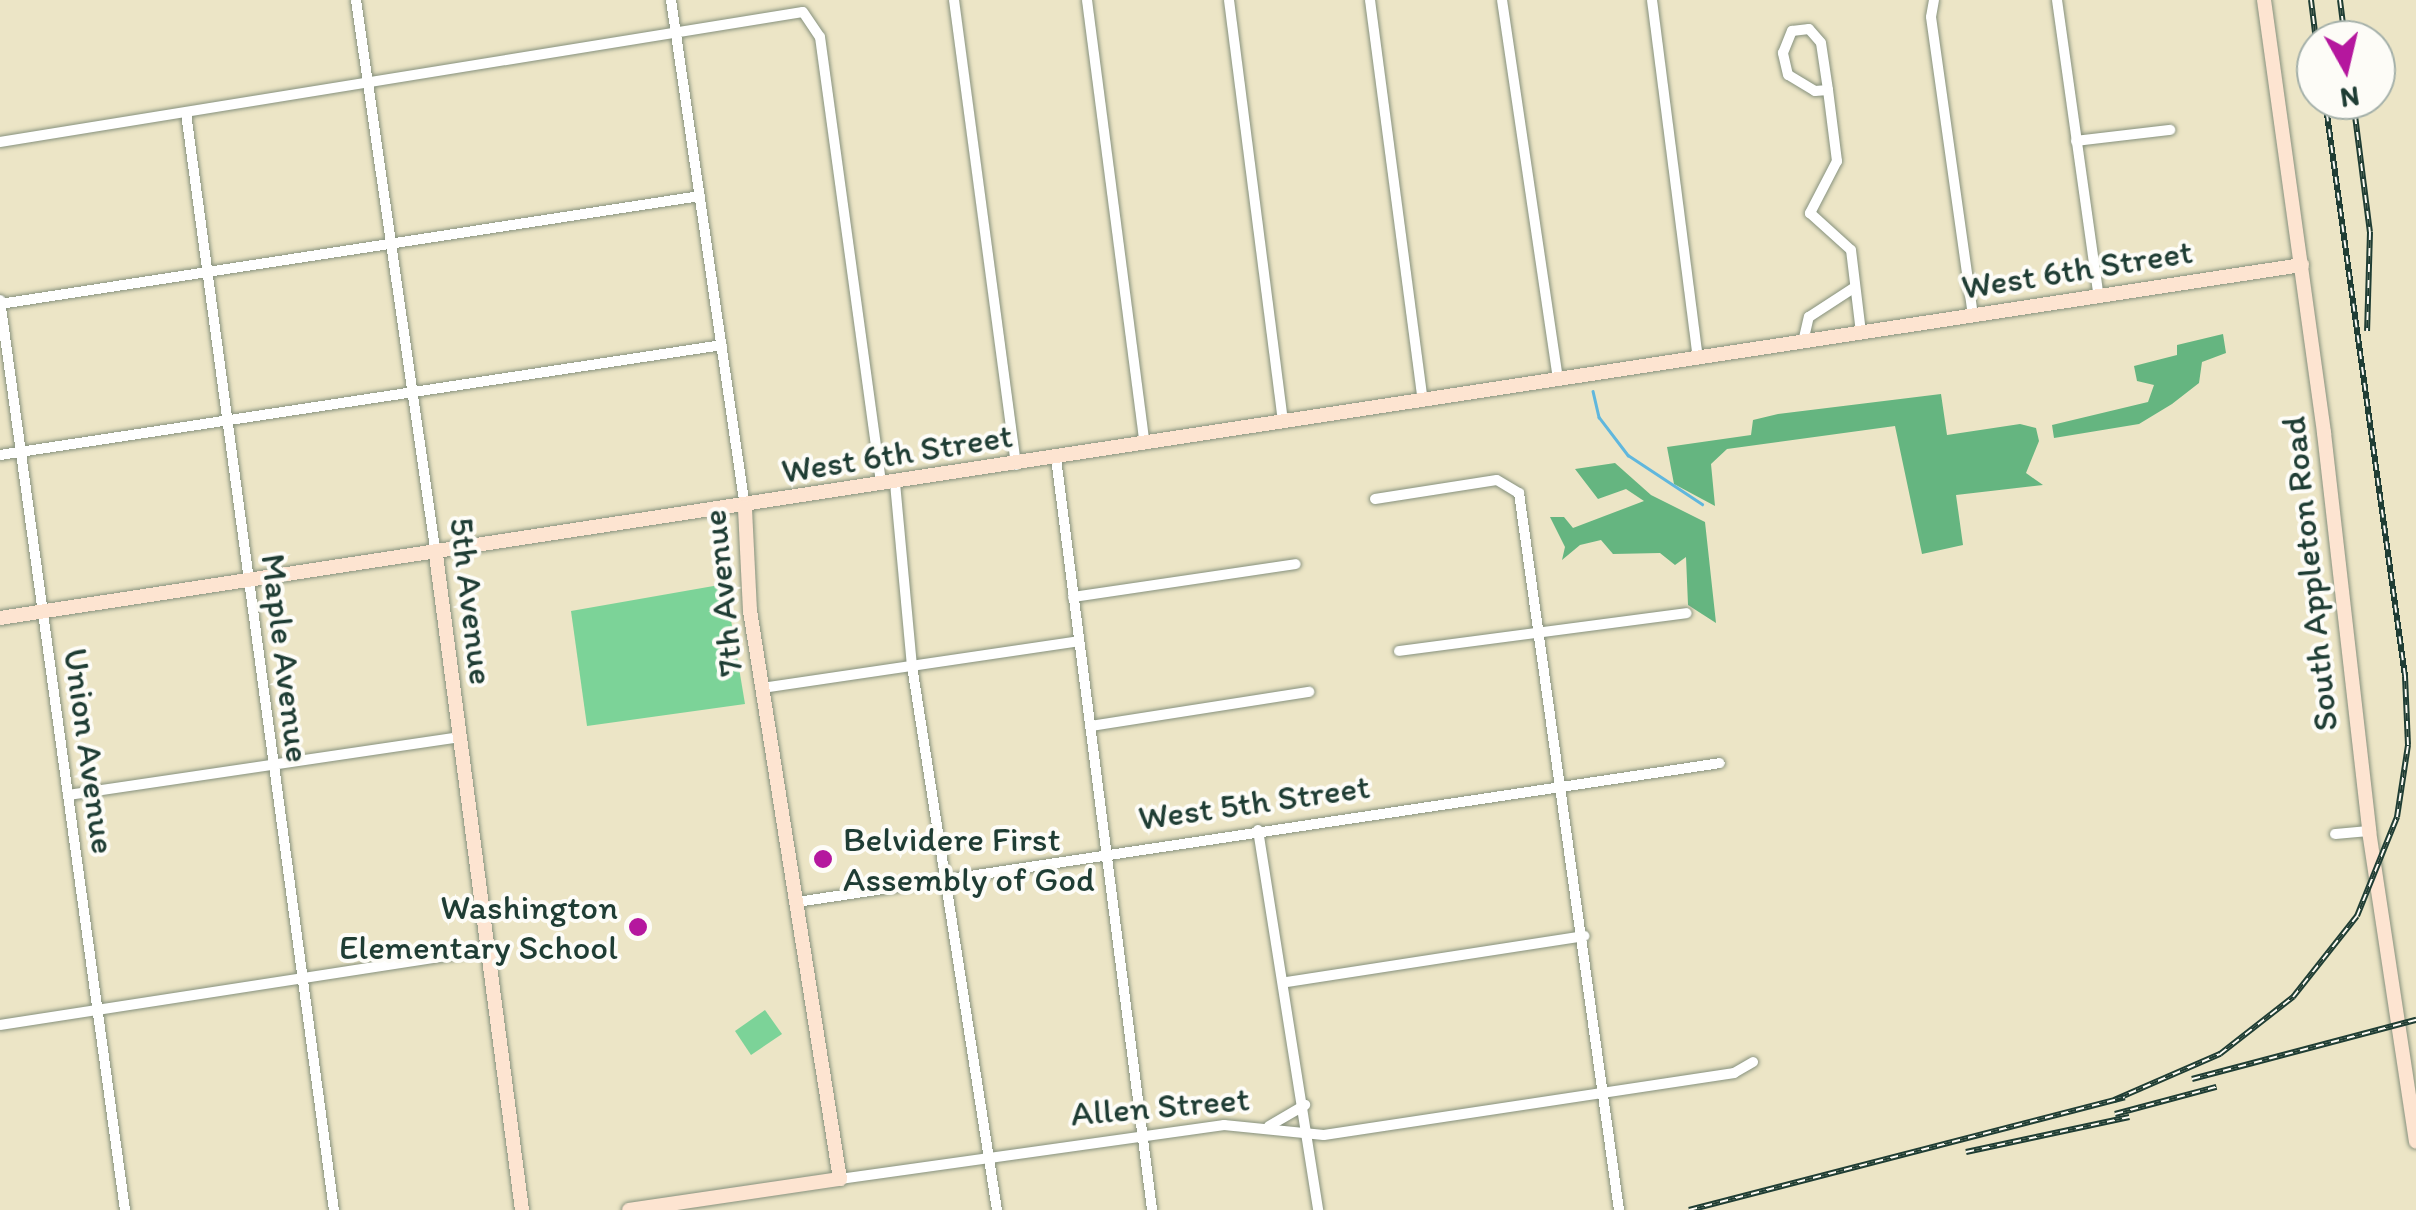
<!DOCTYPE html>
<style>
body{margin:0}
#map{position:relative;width:2416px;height:1210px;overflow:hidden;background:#ece5c6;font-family:Itim,sans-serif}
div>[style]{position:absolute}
.green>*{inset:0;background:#7cd398}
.forest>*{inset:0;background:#65b580}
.stream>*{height:2.5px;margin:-1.25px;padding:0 1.25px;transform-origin:1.25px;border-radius:1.25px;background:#60b7dd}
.roads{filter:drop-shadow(0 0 2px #86917d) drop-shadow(0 0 2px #86917d)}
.street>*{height:10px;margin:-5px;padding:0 5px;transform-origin:5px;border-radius:5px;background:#fff}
.secondary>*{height:14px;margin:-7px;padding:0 7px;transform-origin:7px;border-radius:7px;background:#fde4d1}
.rail>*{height:6px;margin-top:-3px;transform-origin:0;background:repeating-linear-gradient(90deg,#fdfcf7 0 8px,#1f3d34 0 16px);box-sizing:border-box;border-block:2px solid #1f3d34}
.dots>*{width:28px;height:28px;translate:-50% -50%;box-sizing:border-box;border:5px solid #fdfcf7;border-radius:50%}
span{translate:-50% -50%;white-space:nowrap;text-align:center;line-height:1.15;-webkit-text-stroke:8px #fdfcf7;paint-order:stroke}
.street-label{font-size:35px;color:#1f3d34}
.poi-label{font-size:35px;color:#1f3d34}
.left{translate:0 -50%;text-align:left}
.right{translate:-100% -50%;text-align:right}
.north{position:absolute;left:2296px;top:20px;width:100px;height:100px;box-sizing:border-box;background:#fdfcf7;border:2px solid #a4b0a9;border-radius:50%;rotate:172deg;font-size:28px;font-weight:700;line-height:40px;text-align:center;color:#1f3d34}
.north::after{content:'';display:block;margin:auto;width:35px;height:45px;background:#b5179e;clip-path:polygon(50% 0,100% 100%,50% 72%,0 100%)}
</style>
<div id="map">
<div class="green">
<div style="clip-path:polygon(725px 584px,745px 704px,587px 726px,571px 611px)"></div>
<div style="clip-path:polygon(765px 1010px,782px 1034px,751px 1055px,735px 1031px)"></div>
</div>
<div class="forest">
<div style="clip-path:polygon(2223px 334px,2226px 353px,2202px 362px,2199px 383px,2172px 404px,2139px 424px,2054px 438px,2052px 425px,2148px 402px,2154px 385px,2137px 381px,2134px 366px,2177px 355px,2177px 345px)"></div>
<div style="clip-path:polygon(1941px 394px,1947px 435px,2020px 424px,2036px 428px,2039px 441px,2026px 473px,2043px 485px,1956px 495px,1963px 545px,1922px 554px,1895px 426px,1727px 449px,1711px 464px,1715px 506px,1674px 484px,1667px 447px,1751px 435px,1753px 420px,1778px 414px)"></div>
<div style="clip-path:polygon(1615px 463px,1651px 495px,1705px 522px,1716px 623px,1688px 605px,1686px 557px,1675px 565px,1660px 553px,1613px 554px,1601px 540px,1580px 545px,1562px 560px,1565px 547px,1550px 517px,1564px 517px,1573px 528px,1644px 501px,1626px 489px,1598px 499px,1575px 469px)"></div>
</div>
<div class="stream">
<div style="left:1593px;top:391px;width:27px;rotate:77deg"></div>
<div style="left:1599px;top:417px;width:48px;rotate:52.7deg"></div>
<div style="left:1628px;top:455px;width:89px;rotate:33.5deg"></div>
</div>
<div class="roads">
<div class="street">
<div style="left:356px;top:0;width:561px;rotate:81.8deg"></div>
<div style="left:671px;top:0;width:512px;rotate:81.7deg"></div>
<div style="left:954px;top:0;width:469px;rotate:82.4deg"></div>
<div style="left:1087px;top:0;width:448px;rotate:82.6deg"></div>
<div style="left:1229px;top:0;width:426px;rotate:82.7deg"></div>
<div style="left:1370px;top:0;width:403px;rotate:82.5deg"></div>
<div style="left:1502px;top:0;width:383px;rotate:81.6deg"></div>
<div style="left:1652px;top:0;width:362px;rotate:82.7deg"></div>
<div style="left:1934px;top:0;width:17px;rotate:100deg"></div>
<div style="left:1931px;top:17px;width:301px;rotate:82deg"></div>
<div style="left:2057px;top:0;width:300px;rotate:82deg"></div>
<div style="left:1828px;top:90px;width:13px;rotate:176deg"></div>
<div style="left:1815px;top:91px;width:31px;rotate:-149deg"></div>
<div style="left:1788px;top:75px;width:23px;rotate:-103deg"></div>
<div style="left:1783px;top:53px;width:24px;rotate:-68deg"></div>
<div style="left:1792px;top:31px;width:17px;rotate:-7deg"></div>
<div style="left:1809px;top:29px;width:18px;rotate:49deg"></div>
<div style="left:1821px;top:43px;width:48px;rotate:81.5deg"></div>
<div style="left:1828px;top:90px;width:72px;rotate:82.8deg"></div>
<div style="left:1837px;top:161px;width:59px;rotate:117.4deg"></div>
<div style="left:1810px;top:213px;width:55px;rotate:42.1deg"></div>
<div style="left:1851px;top:250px;width:84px;rotate:83.1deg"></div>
<div style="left:186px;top:113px;width:1107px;rotate:82.32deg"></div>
<div style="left:2076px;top:141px;width:95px;rotate:-6.7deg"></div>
<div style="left:0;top:142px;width:813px;rotate:-9.2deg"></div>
<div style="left:803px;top:12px;width:30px;rotate:56deg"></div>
<div style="left:820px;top:37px;width:452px;rotate:82.2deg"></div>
<div style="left:0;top:300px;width:919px;rotate:82.18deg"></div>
<div style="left:0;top:304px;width:708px;rotate:-8.77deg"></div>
<div style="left:1803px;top:342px;width:26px;rotate:-77deg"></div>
<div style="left:1809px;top:317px;width:55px;rotate:-33.1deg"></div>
<div style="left:0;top:455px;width:730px;rotate:-8.66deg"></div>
<div style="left:1056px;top:458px;width:758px;rotate:82.72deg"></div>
<div style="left:895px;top:483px;width:184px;rotate:84.7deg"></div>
<div style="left:912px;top:666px;width:551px;rotate:81.12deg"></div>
<div style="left:1375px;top:499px;width:123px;rotate:-8.9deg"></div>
<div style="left:1497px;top:480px;width:26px;rotate:31deg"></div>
<div style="left:1519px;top:493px;width:724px;rotate:82.06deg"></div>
<div style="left:1073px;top:597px;width:225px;rotate:-8.4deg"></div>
<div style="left:1399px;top:651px;width:290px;rotate:-7.5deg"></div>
<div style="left:762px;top:688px;width:320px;rotate:-8.4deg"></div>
<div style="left:1091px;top:726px;width:221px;rotate:-8.9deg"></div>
<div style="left:68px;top:795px;width:395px;rotate:-8.4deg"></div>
<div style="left:1258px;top:830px;width:385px;rotate:81deg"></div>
<div style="left:2335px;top:834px;width:34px;rotate:-5deg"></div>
<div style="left:797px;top:902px;width:933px;rotate:-8.56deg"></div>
<div style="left:1287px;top:982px;width:301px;rotate:-8.8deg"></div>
<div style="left:0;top:1025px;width:492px;rotate:-8.8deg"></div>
<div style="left:1269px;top:1126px;width:42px;rotate:-30.3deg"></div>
<div style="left:840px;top:1179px;width:388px;rotate:-8deg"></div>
<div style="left:1224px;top:1125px;width:100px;rotate:5.7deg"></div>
<div style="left:1324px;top:1135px;width:415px;rotate:-8.6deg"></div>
<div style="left:1734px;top:1073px;width:22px;rotate:-30deg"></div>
</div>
<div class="secondary">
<div style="left:2264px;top:0;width:437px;rotate:82.1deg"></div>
<div style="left:2324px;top:433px;width:401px;rotate:83.5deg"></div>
<div style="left:2369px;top:831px;width:314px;rotate:81.4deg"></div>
<div style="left:436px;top:555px;width:661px;rotate:82.52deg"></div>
<div style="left:0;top:618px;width:2329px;rotate:-8.72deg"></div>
<div style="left:629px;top:1210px;width:213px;rotate:-8.4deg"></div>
<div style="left:840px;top:1179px;width:575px;rotate:-99deg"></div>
<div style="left:750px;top:611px;width:104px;rotate:-92.8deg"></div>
</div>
</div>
<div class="rail">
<div style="left:2311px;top:0;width:40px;rotate:82.9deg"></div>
<div style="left:2340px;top:0;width:40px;rotate:82.9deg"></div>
<div style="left:2353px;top:100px;width:133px;rotate:82.7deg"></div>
<div style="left:2370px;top:232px;width:99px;rotate:91.7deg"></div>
<div style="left:2192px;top:1079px;width:232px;rotate:-14.8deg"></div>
<div style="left:2114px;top:1100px;width:116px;rotate:-23.5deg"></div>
<div style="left:2220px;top:1054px;width:93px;rotate:-38deg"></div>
<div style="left:2293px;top:997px;width:103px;rotate:-51.7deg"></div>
<div style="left:2357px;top:916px;width:107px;rotate:-68deg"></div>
<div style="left:2397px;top:817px;width:73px;rotate:-81.3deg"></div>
<div style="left:2408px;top:745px;width:69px;rotate:-92.5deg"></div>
<div style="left:2405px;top:676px;width:582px;rotate:-97.91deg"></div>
<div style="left:2115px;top:1114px;width:105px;rotate:-15deg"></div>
<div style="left:1966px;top:1152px;width:167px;rotate:-12.1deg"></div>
<div style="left:1689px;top:1210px;width:450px;rotate:-14.5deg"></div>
</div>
<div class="dots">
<div style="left:823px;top:859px;background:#b5179e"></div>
<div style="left:638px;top:927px;background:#b5179e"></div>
</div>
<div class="street-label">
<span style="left:2077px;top:269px;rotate:-9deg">West 6th Street</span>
<span style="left:897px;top:453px;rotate:-9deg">West 6th Street</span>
<span style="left:2309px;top:574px;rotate:-96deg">South Appleton Road</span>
<span style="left:722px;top:593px;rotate:-96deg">7th Avenue</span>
<span style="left:472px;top:601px;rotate:83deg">5th Avenue</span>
<span style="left:286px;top:658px;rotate:83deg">Maple Avenue</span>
<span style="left:90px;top:751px;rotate:82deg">Union Avenue</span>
<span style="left:1254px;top:802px;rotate:-8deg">West 5th Street</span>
<span style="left:1160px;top:1106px;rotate:-5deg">Allen Street</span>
</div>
<div class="poi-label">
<span class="left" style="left:843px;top:859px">Belvidere First<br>Assembly of God</span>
<span class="right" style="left:618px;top:927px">Washington<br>Elementary School</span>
</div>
<div class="north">N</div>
</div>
